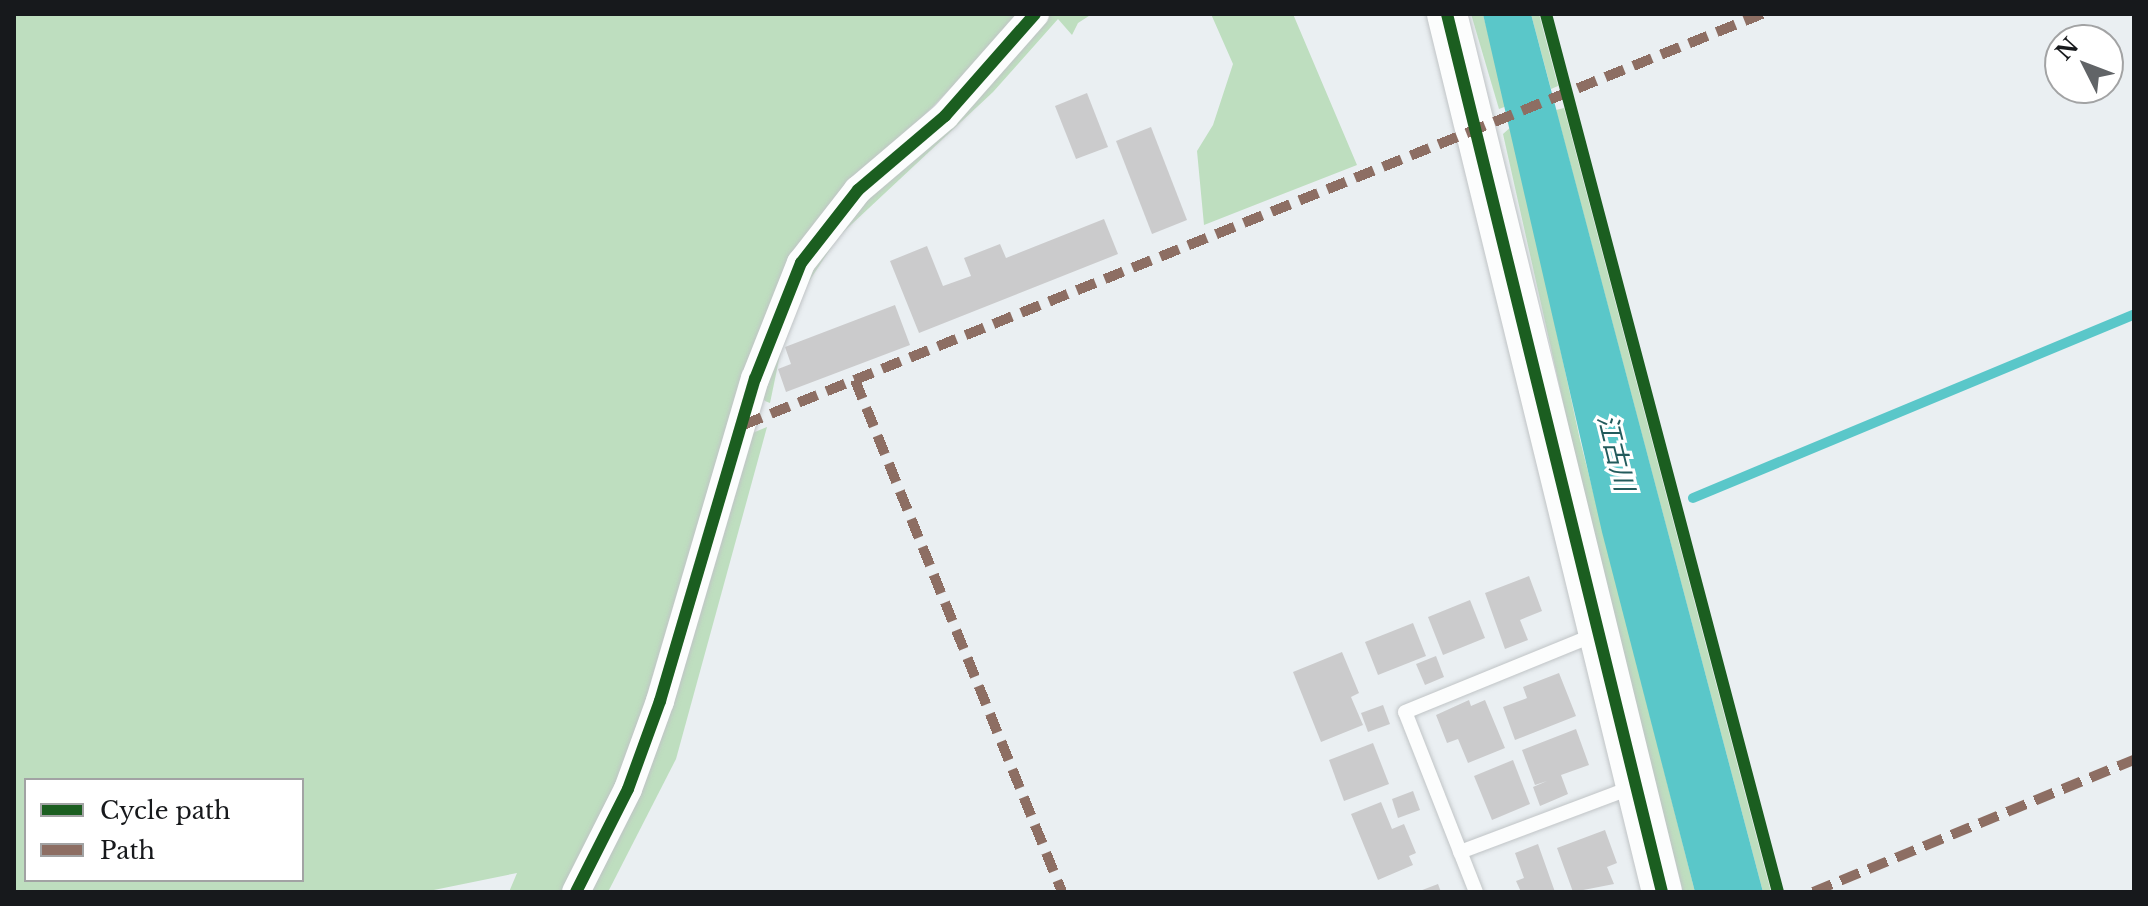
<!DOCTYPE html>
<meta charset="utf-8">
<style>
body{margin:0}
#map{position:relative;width:2148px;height:906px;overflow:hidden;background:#eaeff2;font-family:"Libre Baskerville","Noto Sans JP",serif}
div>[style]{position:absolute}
.green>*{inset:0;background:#bedebf}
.water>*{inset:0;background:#5ac7c9}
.stream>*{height:10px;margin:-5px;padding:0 5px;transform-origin:5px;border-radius:5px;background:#5ac7c9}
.building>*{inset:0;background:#cbcbcc}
.roads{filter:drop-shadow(0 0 2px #c0c4c6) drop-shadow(0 0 2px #c0c4c6)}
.lane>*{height:14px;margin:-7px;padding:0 7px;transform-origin:7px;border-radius:7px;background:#fcfdfd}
.street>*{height:28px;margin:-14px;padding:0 14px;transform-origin:14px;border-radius:14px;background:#fcfdfd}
.secondary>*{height:40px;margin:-20px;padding:0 20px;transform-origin:20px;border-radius:20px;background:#fcfdfd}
.quiet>*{height:10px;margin-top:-5px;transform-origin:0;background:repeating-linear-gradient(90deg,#8d6e63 0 20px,transparent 0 30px)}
.cycleway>*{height:12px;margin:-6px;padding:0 6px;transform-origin:6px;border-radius:6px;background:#1b5e20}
span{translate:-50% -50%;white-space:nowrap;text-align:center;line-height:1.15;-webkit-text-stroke:6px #fff;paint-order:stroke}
.water-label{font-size:26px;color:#235b5c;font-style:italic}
.frame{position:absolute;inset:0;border:16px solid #17191c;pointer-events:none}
.legend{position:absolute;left:24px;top:778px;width:280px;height:104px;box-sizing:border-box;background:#fff;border:2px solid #a2a3a4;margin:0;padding:10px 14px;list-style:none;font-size:24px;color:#17191c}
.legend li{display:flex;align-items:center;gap:16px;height:40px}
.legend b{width:40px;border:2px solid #a2a3a4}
.north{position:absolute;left:2044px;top:24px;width:80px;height:80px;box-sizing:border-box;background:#fff;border:2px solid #a2a3a4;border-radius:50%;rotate:312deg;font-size:22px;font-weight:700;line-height:32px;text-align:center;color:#17191c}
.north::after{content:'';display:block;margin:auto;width:28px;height:36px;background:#616467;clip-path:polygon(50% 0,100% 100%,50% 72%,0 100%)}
</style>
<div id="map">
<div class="green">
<div style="clip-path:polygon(evenodd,14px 14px,1024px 14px,819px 222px,615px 786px,562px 892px,509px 892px,517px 873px,424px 892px,14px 892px,14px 14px,26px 780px,302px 780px,302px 880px,26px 880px,26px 780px)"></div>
<div style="clip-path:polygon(1047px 14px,1092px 14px,1078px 23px,1072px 35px,1058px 19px,993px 92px,838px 237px,804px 289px,782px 345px,770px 403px,765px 401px,760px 394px,781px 327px,831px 232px)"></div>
<div style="clip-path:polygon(1211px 14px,1293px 14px,1357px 165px,1204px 225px,1197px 151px,1213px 125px,1233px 64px)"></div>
<div style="clip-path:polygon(1471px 14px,1483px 14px,1507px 106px,1499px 109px)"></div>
<div style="clip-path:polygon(1531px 14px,1539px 14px,1558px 86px,1551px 89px)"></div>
<div style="clip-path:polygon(1564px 108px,1771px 892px,1763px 892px,1556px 110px)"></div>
<div style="clip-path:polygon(1512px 126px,1580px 440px,1695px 892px,1683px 892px,1593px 536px,1503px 134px)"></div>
<div style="clip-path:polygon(767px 427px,676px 759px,608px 892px,590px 892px,750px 434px)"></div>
</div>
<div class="water">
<div style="clip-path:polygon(1483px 14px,1531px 14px,1763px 892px,1695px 892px,1602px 532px)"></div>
</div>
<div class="stream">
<div style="left:1693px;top:498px;width:478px;rotate:-22.6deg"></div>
</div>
<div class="building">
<div style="clip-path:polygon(1087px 93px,1108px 147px,1076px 159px,1055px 106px)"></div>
<div style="clip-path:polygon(1151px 127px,1187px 220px,1152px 234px,1116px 141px)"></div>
<div style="clip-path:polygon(1104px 219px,1118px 254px,919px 333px,890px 261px,927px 246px,943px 286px,971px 276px,964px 258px,1000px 244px,1006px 258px)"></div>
<div style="clip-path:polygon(895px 305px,910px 345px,786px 392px,778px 369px,791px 364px,785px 347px)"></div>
<div style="clip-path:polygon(1529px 576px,1542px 611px,1520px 620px,1528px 640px,1505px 649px,1485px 593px)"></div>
<div style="clip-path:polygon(1470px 600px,1485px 638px,1443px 655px,1428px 617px)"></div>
<div style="clip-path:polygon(1413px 623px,1426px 656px,1378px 675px,1365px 642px)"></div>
<div style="clip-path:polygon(1342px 652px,1359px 693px,1351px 697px,1363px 725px,1321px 742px,1293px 672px)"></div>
<div style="clip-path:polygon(1436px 656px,1444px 677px,1425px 685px,1416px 664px)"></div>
<div style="clip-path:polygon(1559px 673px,1576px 716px,1515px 740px,1503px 707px,1527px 698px,1523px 687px)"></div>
<div style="clip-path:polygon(1469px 700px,1471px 706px,1485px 700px,1505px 748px,1468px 763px,1458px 739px,1447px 743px,1436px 715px)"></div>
<div style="clip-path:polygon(1383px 705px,1390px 724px,1368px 732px,1361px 713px)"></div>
<div style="clip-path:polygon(1576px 729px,1589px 765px,1561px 775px,1568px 794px,1540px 806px,1533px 787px,1547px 781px,1535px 785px,1522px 750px)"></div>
<div style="clip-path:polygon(1373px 743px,1389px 784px,1344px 801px,1329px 760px)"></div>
<div style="clip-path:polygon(1513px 760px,1530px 804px,1492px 820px,1474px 776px)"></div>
<div style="clip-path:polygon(1413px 791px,1420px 810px,1398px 818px,1392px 799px)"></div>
<div style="clip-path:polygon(1381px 802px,1392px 829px,1404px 824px,1416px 853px,1409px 856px,1413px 865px,1378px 880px,1351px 814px)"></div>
<div style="clip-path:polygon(1605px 830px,1617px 863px,1607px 867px,1614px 884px,1573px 892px,1557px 848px)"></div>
<div style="clip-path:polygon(1538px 844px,1555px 892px,1521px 892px,1516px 881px,1524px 878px,1515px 853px)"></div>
<div style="clip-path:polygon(1438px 884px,1441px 892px,1417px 892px)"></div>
</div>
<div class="roads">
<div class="lane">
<div style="left:1460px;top:852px;width:188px;rotate:-20.6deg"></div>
<div style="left:1476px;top:892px;width:193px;rotate:-111.5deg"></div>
<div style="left:1405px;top:712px;width:206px;rotate:-22.2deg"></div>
</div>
<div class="street">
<div style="left:576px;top:892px;width:115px;rotate:-63.2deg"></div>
<div style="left:628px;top:789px;width:94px;rotate:-70deg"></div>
<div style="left:660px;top:701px;width:336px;rotate:-73.6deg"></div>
<div style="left:755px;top:379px;width:125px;rotate:-68.4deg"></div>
<div style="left:801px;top:263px;width:93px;rotate:-52deg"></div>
<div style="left:858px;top:190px;width:114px;rotate:-40.4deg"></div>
<div style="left:945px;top:116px;width:136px;rotate:-48.6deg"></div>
</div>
<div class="secondary">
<div style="left:1447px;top:14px;width:904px;rotate:76.24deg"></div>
</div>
</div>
<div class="quiet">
<div style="left:855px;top:380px;width:552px;rotate:67.99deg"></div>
<div style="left:743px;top:425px;width:1099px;rotate:-21.97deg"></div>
<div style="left:1813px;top:892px;width:347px;rotate:-22.4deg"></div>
</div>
<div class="cycleway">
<div style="left:1447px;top:14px;width:904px;rotate:76.24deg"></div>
<div style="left:1546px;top:14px;width:908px;rotate:75.2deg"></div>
<div style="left:576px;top:892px;width:115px;rotate:-63.2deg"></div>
<div style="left:628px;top:789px;width:94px;rotate:-70deg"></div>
<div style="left:660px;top:701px;width:336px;rotate:-73.6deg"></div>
<div style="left:755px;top:379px;width:125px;rotate:-68.4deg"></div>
<div style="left:801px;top:263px;width:93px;rotate:-52deg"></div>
<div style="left:858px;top:190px;width:114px;rotate:-40.4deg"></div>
<div style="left:945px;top:116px;width:136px;rotate:-48.6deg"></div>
</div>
<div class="water-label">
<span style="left:1615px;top:453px;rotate:76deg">江古川</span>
</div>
<div class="frame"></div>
<ul class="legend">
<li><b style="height:10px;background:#1b5e20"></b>Cycle path</li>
<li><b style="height:10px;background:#8d6e63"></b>Path</li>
</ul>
<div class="north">N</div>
</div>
